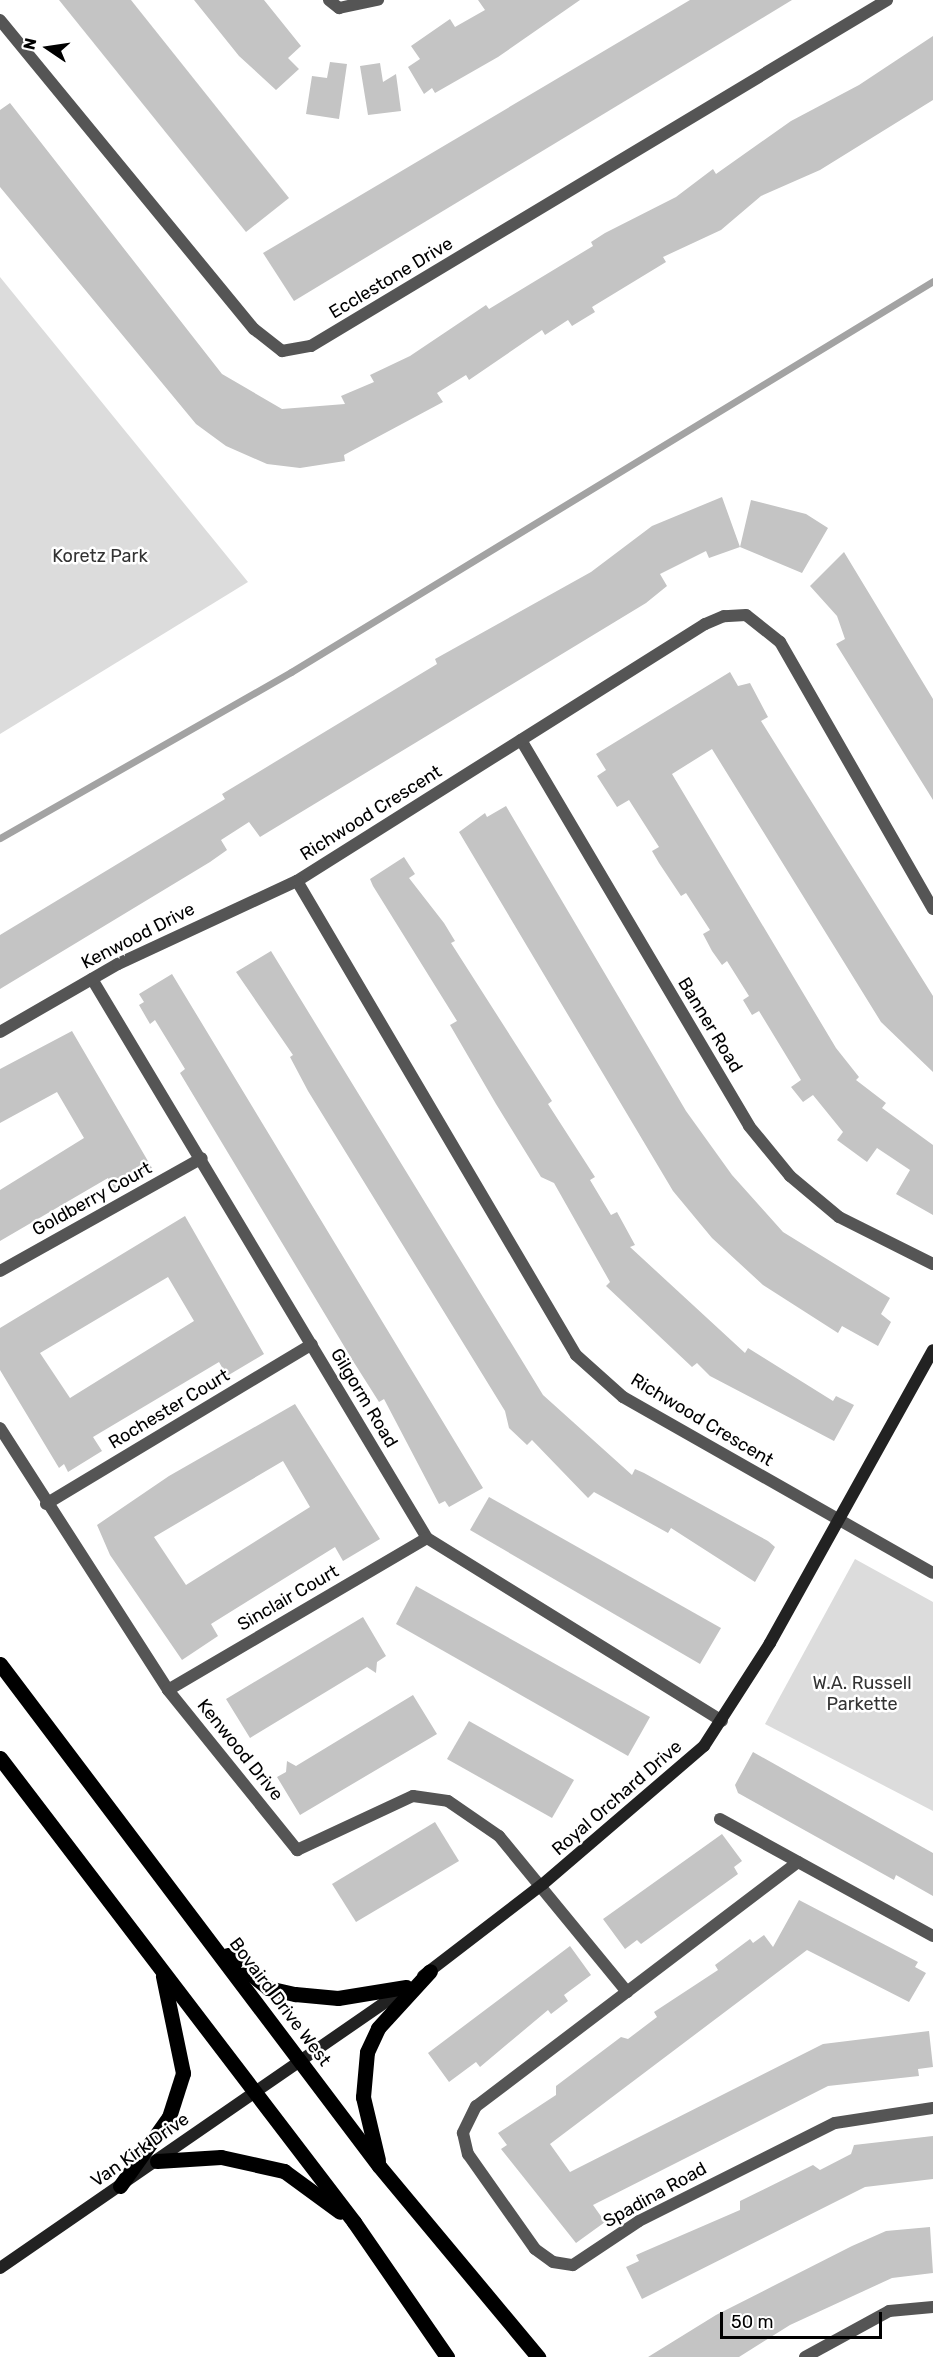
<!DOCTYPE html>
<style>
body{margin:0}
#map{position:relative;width:933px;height:2357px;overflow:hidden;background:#fff;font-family:Rubik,sans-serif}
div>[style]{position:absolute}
.green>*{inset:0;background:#dcdcdc}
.stream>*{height:7px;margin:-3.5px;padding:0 3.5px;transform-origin:3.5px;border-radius:3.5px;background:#a3a3a3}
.building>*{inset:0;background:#c4c4c4}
.street>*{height:12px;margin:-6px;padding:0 6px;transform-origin:6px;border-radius:6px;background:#555}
.secondary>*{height:12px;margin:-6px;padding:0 6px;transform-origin:6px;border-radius:6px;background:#222}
.primary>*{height:15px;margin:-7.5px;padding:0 7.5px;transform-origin:7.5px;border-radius:7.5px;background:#000}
span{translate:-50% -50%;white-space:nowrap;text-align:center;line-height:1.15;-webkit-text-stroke:5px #fff;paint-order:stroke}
.street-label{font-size:18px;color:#000}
.park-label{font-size:18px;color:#333}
.north{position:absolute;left:18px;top:18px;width:60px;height:60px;-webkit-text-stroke:4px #fff;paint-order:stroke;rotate:283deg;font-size:16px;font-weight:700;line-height:24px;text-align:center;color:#000}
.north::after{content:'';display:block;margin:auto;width:21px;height:27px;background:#000;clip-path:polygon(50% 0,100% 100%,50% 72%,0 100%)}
.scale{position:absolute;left:720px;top:2312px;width:162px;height:27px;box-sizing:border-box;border:3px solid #000;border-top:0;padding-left:8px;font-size:18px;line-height:21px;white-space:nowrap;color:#000;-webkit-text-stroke:4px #fff;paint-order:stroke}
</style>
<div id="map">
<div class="green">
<div style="clip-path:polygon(0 277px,248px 582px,0 734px)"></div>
<div style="clip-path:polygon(855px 1559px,933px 1602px,933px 1811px,765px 1724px)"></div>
</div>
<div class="stream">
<div style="left:0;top:838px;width:335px;rotate:-29.7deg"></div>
<div style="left:291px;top:672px;width:752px;rotate:-31.34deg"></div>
</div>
<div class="building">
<div style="clip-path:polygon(59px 0,131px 0,289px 198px,246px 232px)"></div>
<div style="clip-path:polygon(194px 0,264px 0,301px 46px,288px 58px,299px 69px,276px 90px,239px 56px)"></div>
<div style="clip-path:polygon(478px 0,580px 0,498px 57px,435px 93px,432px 88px,424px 94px,408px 67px,420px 59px,411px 46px,450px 19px,455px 27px,485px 10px)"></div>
<div style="clip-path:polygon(690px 0,792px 0,294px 301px,263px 253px)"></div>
<div style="clip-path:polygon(933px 36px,933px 100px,820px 170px,761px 196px,721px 230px,663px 257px,666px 262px,592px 307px,595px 312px,572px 326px,568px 320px,545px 335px,542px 330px,469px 380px,466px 375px,437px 393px,443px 402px,344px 455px,345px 461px,300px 468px,267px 464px,226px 446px,196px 424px,0 187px,0 110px,10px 103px,222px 374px,282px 409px,345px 404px,341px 396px,374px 382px,370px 375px,410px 356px,486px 305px,489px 309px,593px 246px,591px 242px,605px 233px,676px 197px,713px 169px,716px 174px,791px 121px,859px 85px)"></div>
<div style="clip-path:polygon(330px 62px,347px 64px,339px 119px,306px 114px,312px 76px,327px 78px)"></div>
<div style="clip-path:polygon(380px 63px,383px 82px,396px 74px,401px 111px,368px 115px,360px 66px)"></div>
<div style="clip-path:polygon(722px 497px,740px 547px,751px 500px,806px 514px,828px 528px,802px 573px,740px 547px,709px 558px,706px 551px,660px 574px,667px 586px,646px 603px,260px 837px,249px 822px,221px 840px,227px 850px,210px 862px,0 989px,0 935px,225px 799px,222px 794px,437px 664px,435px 659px,591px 572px,652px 526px)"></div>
<div style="clip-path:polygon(844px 552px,933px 699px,933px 800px,836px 644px,845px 639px,837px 616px,810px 586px)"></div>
<div style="clip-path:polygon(730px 672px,738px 686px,750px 683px,768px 717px,761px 721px,933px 996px,933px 1072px,881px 1022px,712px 749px,672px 774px,836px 1048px,859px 1077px,856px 1080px,886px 1103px,882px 1108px,933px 1145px,933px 1215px,896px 1194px,910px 1170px,877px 1148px,867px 1162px,837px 1140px,843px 1132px,813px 1095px,803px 1102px,791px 1087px,801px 1080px,759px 1011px,752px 1015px,743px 1000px,749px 996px,727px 961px,722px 965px,712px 951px,703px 934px,710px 930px,686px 893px,681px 896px,659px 863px,652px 851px,659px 847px,629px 800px,617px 807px,597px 776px,606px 770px,596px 754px)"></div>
<div style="clip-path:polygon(506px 806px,686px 1111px,732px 1175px,783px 1232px,890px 1298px,881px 1314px,891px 1322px,878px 1346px,842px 1326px,838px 1333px,763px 1285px,712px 1238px,673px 1191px,459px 832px,485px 813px,487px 817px)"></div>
<div style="clip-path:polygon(404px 857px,415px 874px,409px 878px,444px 923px,455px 941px,451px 943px,552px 1101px,548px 1104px,595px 1177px,590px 1180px,611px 1215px,617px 1212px,635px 1245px,630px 1247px,745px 1353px,748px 1348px,833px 1401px,836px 1396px,854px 1405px,834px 1441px,710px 1376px,697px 1363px,692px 1367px,606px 1286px,610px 1282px,554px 1183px,541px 1177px,496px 1104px,450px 1025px,457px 1021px,373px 886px,370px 879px)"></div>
<div style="clip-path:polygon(271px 951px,543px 1395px,632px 1475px,635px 1469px,644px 1473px,768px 1541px,775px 1547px,755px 1582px,671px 1528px,668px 1533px,594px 1492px,588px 1498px,532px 1440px,527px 1445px,509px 1428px,505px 1411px,308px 1091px,290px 1057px,293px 1055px,236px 972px)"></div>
<div style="clip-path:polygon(172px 974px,483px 1488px,449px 1507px,445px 1501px,439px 1504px,384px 1399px,379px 1402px,353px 1361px,180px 1073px,185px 1069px,155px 1020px,150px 1024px,139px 1005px,144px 1002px,139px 994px)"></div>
<div style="clip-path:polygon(72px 1031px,152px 1168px,115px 1190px,108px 1178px,0 1241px,0 1190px,84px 1138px,57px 1092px,0 1123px,0 1069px)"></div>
<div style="clip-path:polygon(evenodd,185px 1216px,264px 1354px,227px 1376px,219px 1362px,93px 1437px,102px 1451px,68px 1472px,64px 1464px,59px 1468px,0 1370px,0 1328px,185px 1216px,168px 1277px,194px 1321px,70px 1398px,40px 1353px,168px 1277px)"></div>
<div style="clip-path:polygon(evenodd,295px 1404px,380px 1539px,343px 1561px,335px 1547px,211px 1624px,218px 1636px,182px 1660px,110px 1555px,97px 1525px,169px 1476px,295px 1404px,283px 1461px,310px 1507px,186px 1585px,154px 1537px,283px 1461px)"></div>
<div style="clip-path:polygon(489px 1497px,721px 1628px,700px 1664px,470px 1530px)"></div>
<div style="clip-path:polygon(416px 1586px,650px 1717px,628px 1756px,396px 1624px)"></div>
<div style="clip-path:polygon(363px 1617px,386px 1656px,377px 1662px,376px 1673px,367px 1667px,250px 1738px,226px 1699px)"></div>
<div style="clip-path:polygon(413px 1695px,437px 1734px,300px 1815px,277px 1777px,286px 1772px,287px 1761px,296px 1766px)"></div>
<div style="clip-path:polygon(469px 1721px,574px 1780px,552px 1818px,447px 1759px)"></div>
<div style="clip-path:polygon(753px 1752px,933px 1853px,933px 1896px,896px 1875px,894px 1880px,738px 1793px,735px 1785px)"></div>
<div style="clip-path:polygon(435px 1822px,459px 1861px,356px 1922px,332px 1884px)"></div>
<div style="clip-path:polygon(722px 1834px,742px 1861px,734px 1867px,738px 1874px,641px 1944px,637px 1940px,625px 1949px,603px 1919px)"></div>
<div style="clip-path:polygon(799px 1900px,918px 1962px,915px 1967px,926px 1973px,909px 2002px,807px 1950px,550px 2144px,570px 2172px,823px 2044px,929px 2031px,933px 2067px,918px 2069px,919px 2076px,828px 2086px,593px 2205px,605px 2222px,576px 2243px,501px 2149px,507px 2145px,498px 2133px,556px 2095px,556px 2086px,621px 2037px,628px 2039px,657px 2017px,654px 2012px,718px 1970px,715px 1965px,750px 1939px,753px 1943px,764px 1935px,773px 1947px)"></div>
<div style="clip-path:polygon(570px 1946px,591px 1975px,564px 1995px,568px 2001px,551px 2014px,548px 2010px,480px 2067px,476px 2062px,449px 2082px,428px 2053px)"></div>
<div style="clip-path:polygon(933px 2136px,933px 2179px,865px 2187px,642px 2299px,626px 2267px,639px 2261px,636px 2255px,740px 2210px,740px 2201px,813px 2165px,820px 2170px,851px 2154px,854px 2145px)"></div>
<div style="clip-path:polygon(930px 2227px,933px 2273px,892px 2278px,790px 2325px,739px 2357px,648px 2357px,716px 2315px,852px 2246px,886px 2231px)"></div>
</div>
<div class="street">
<div style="left:329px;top:0;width:13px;rotate:39deg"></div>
<div style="left:339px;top:8px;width:40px;rotate:-12deg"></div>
<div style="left:0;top:20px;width:400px;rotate:50.6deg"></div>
<div style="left:254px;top:329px;width:36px;rotate:38deg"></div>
<div style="left:282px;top:351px;width:29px;rotate:-10deg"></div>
<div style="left:311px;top:346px;width:672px;rotate:-30.99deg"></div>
<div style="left:521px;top:740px;width:448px;rotate:59.4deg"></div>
<div style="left:749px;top:1126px;width:65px;rotate:50.6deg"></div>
<div style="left:790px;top:1176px;width:64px;rotate:39.9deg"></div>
<div style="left:839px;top:1217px;width:105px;rotate:26.6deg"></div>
<div style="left:933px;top:909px;width:308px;rotate:-119.8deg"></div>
<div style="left:780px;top:642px;width:43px;rotate:-141.5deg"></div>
<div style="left:746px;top:615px;width:22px;rotate:177deg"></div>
<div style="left:724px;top:616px;width:21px;rotate:157deg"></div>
<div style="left:705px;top:624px;width:482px;rotate:147.8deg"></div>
<div style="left:297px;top:881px;width:550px;rotate:59.52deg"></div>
<div style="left:576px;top:1355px;width:63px;rotate:41.8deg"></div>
<div style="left:623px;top:1397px;width:356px;rotate:29.6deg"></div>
<div style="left:92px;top:979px;width:652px;rotate:59.07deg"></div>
<div style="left:427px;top:1538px;width:347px;rotate:31.8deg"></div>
<div style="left:0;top:1032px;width:136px;rotate:-30deg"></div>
<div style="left:118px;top:964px;width:197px;rotate:-24.9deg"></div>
<div style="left:0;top:1271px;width:231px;rotate:-29.2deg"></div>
<div style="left:0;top:1428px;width:311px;rotate:57.3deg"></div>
<div style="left:168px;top:1690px;width:206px;rotate:51.1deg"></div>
<div style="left:297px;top:1850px;width:128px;rotate:-25deg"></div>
<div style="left:413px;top:1796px;width:35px;rotate:8deg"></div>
<div style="left:448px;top:1801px;width:62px;rotate:34.5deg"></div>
<div style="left:499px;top:1836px;width:202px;rotate:50.6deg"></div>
<div style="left:46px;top:1504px;width:310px;rotate:-31deg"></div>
<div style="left:168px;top:1690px;width:300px;rotate:-30.4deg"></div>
<div style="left:720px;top:1819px;width:243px;rotate:28.8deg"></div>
<div style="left:798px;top:1862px;width:404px;rotate:142.8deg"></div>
<div style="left:476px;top:2106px;width:30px;rotate:116deg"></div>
<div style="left:463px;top:2133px;width:22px;rotate:77deg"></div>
<div style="left:468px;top:2154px;width:116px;rotate:54.8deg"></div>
<div style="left:535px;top:2249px;width:22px;rotate:36deg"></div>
<div style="left:553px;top:2262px;width:20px;rotate:9deg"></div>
<div style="left:573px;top:2265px;width:79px;rotate:-33.7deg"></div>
<div style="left:639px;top:2221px;width:219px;rotate:-26.6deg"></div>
<div style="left:835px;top:2123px;width:99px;rotate:-8.7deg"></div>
<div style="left:805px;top:2357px;width:96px;rotate:-28.7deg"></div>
<div style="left:889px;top:2311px;width:44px;rotate:-5.2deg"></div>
</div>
<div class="secondary">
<div style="left:423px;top:1976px;width:151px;rotate:-37.5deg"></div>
<div style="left:543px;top:1884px;width:212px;rotate:-40.6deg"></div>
<div style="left:704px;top:1746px;width:122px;rotate:-57.3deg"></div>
<div style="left:770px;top:1643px;width:335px;rotate:-60.9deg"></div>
<div style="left:0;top:2268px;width:493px;rotate:-34.6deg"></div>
</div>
<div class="primary">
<div style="left:0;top:1664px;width:629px;rotate:52.95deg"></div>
<div style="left:379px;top:2166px;width:249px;rotate:50.2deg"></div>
<div style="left:0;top:1758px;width:584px;rotate:52.66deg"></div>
<div style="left:354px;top:2222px;width:164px;rotate:55.4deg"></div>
<div style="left:228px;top:1955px;width:52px;rotate:39.5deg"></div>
<div style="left:268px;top:1988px;width:28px;rotate:13deg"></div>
<div style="left:295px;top:1994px;width:43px;rotate:5.3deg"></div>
<div style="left:338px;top:1998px;width:69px;rotate:-9.2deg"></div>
<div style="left:378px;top:2160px;width:65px;rotate:-103.4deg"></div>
<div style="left:363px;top:2097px;width:45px;rotate:-84.9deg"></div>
<div style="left:367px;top:2052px;width:26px;rotate:-65deg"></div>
<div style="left:378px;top:2028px;width:77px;rotate:-47.6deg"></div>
<div style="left:157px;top:2161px;width:64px;rotate:-3.6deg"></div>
<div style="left:221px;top:2157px;width:65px;rotate:12.5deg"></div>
<div style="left:284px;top:2171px;width:69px;rotate:36.2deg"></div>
<div style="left:120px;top:2186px;width:85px;rotate:-54.6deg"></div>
<div style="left:169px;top:2117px;width:46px;rotate:-72.3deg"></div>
<div style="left:183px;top:2073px;width:99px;rotate:-101.7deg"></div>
</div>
<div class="street-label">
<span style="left:391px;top:278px;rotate:-31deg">Ecclestone Drive</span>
<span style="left:371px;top:813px;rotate:-32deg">Richwood Crescent</span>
<span style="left:138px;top:936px;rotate:-27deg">Kenwood Drive</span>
<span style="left:710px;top:1025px;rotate:59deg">Banner Road</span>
<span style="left:92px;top:1199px;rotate:-29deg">Goldberry Court</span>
<span style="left:364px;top:1398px;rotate:59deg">Gilgorm Road</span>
<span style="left:169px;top:1409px;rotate:-31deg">Rochester Court</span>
<span style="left:702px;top:1420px;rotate:31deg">Richwood Crescent</span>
<span style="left:288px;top:1598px;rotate:-30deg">Sinclair Court</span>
<span style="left:240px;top:1750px;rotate:51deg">Kenwood Drive</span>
<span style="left:617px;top:1798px;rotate:-41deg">Royal Orchard Drive</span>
<span style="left:280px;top:2002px;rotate:53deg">Bovaird Drive West</span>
<span style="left:140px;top:2150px;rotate:-35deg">Van Kirk Drive</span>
<span style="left:655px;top:2195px;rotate:-29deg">Spadina Road</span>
</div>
<div class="park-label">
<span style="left:100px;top:556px">Koretz Park</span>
<span style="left:862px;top:1694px">W.A. Russell<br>Parkette</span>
</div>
<div class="north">N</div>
<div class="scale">50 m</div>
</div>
